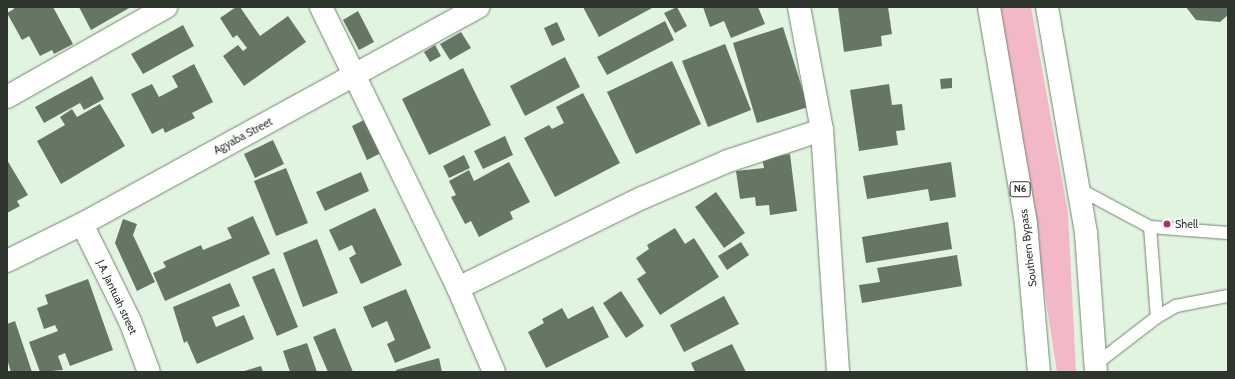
<!DOCTYPE html>
<style>
body{margin:0}
#map{position:relative;width:1235px;height:379px;overflow:hidden;background:#e1f4df;font-family:Cabin,sans-serif}
div>[style]{position:absolute}
.green>*{inset:0;background:#f3b8c6}
.building>*{inset:0;background:#667664}
.roads{filter:drop-shadow(0 0 1px #748572) drop-shadow(0 0 1px #748572)}
.service>*{height:12px;margin:-6px;padding:0 6px;transform-origin:6px;border-radius:6px;background:#fff}
.minor>*{height:22px;margin:-11px;padding:0 11px;transform-origin:11px;border-radius:11px;background:#fff}
.trunk>*{height:22px;margin:-11px;padding:0 11px;transform-origin:11px;border-radius:11px;background:#fff}
.dots>*{width:11px;height:11px;translate:-50% -50%;box-sizing:border-box;border:2px solid #fff;border-radius:50%}
span{translate:-50% -50%;white-space:nowrap;text-align:center;line-height:1.15;-webkit-text-stroke:4px #fff;paint-order:stroke}
.shield-label span{padding:1px 3px;background:#fff;border:1px solid;border-radius:3px;-webkit-text-stroke-width:0}
.shield-label{font-size:10px;color:#2e352d;font-weight:700}
.street-label{font-size:11px;color:#2e352d}
.poi-label{font-size:11px;color:#2e352d}
.left{translate:0 -50%;text-align:left}
.frame{position:absolute;inset:0;border:8px solid #2e352d;pointer-events:none}
</style>
<div id="map">
<div class="green">
<div style="clip-path:polygon(997px 7px,1031px 7px,1068px 213px,1076px 372px,1057px 372px,1008px 57px)"></div>
</div>
<div class="building">
<div style="clip-path:polygon(13px 7px,53px 7px,73px 44px,54px 54px,52px 50px,40px 56px,29px 36px,22px 40px,7px 13px,14px 9px)"></div>
<div style="clip-path:polygon(79px 7px,131px 7px,91px 30px)"></div>
<div style="clip-path:polygon(236px 7px,240px 7px,260px 36px,288px 16px,306px 42px,244px 86px,223px 56px,238px 45px,243px 51px,247px 48px,237px 35px,233px 38px,220px 18px)"></div>
<div style="clip-path:polygon(583px 7px,651px 7px,652px 8px,599px 37px)"></div>
<div style="clip-path:polygon(677px 7px,687px 26px,675px 33px,664px 13px)"></div>
<div style="clip-path:polygon(703px 7px,758px 7px,765px 24px,731px 38px,724px 21px,710px 27px)"></div>
<div style="clip-path:polygon(838px 7px,888px 7px,892px 34px,881px 36px,882px 46px,844px 52px)"></div>
<div style="clip-path:polygon(1186px 7px,1228px 7px,1228px 15px,1220px 22px,1196px 20px)"></div>
<div style="clip-path:polygon(358px 11px,374px 42px,359px 50px,343px 20px)"></div>
<div style="clip-path:polygon(665px 21px,674px 40px,607px 75px,597px 57px)"></div>
<div style="clip-path:polygon(557px 22px,565px 40px,552px 46px,544px 28px)"></div>
<div style="clip-path:polygon(183px 25px,194px 46px,143px 74px,131px 54px)"></div>
<div style="clip-path:polygon(783px 27px,808px 107px,757px 123px,733px 43px)"></div>
<div style="clip-path:polygon(461px 32px,471px 48px,450px 60px,440px 44px)"></div>
<div style="clip-path:polygon(725px 44px,751px 110px,708px 127px,682px 61px)"></div>
<div style="clip-path:polygon(435px 45px,441px 56px,430px 62px,424px 52px)"></div>
<div style="clip-path:polygon(565px 57px,580px 87px,525px 116px,510px 86px)"></div>
<div style="clip-path:polygon(672px 61px,701px 124px,636px 154px,607px 92px)"></div>
<div style="clip-path:polygon(194px 64px,213px 102px,192px 113px,195px 118px,165px 133px,163px 128px,152px 134px,131px 94px,152px 84px,159px 97px,178px 87px,172px 76px)"></div>
<div style="clip-path:polygon(463px 68px,491px 125px,429px 155px,402px 99px)"></div>
<div style="clip-path:polygon(92px 76px,104px 99px,84px 110px,80px 103px,44px 123px,35px 107px)"></div>
<div style="clip-path:polygon(952px 78px,952px 88px,941px 89px,940px 79px)"></div>
<div style="clip-path:polygon(889px 84px,892px 105px,902px 104px,905px 130px,896px 131px,898px 145px,859px 151px,850px 90px)"></div>
<div style="clip-path:polygon(583px 93px,620px 163px,555px 197px,524px 138px,549px 125px,552px 129px,564px 123px,556px 107px)"></div>
<div style="clip-path:polygon(100px 104px,125px 146px,61px 184px,37px 141px,65px 125px,60px 117px,72px 109px,77px 117px)"></div>
<div style="clip-path:polygon(366px 119px,381px 153px,367px 160px,352px 126px)"></div>
<div style="clip-path:polygon(505px 136px,513px 155px,483px 169px,474px 151px)"></div>
<div style="clip-path:polygon(273px 140px,284px 164px,255px 178px,244px 154px)"></div>
<div style="clip-path:polygon(790px 154px,797px 211px,770px 215px,769px 205px,756px 206px,755px 197px,740px 199px,736px 171px,764px 168px,762px 158px)"></div>
<div style="clip-path:polygon(464px 155px,470px 168px,449px 178px,443px 166px)"></div>
<div style="clip-path:polygon(7px 160px,28px 195px,17px 201px,20px 206px,7px 213px)"></div>
<div style="clip-path:polygon(509px 162px,530px 202px,510px 212px,513px 219px,479px 237px,471px 221px,465px 224px,451px 197px,456px 195px,449px 181px,469px 170px,474px 181px)"></div>
<div style="clip-path:polygon(951px 162px,956px 197px,930px 201px,928px 189px,867px 199px,863px 176px)"></div>
<div style="clip-path:polygon(286px 168px,308px 223px,276px 236px,254px 181px)"></div>
<div style="clip-path:polygon(361px 172px,369px 191px,325px 211px,316px 192px)"></div>
<div style="clip-path:polygon(716px 192px,745px 233px,724px 248px,695px 207px)"></div>
<div style="clip-path:polygon(375px 208px,402px 265px,361px 284px,349px 258px,356px 254px,352px 245px,339px 251px,329px 230px)"></div>
<div style="clip-path:polygon(253px 216px,270px 254px,165px 301px,153px 273px,166px 267px,163px 262px,201px 245px,203px 250px,232px 238px,227px 228px)"></div>
<div style="clip-path:polygon(123px 219px,137px 224px,133px 235px,155px 282px,137px 291px,115px 243px)"></div>
<div style="clip-path:polygon(948px 222px,952px 249px,866px 263px,862px 237px)"></div>
<div style="clip-path:polygon(675px 228px,685px 244px,694px 238px,719px 277px,660px 315px,637px 279px,646px 273px,636px 258px,649px 249px,647px 245px)"></div>
<div style="clip-path:polygon(317px 239px,338px 293px,303px 307px,283px 253px)"></div>
<div style="clip-path:polygon(741px 242px,749px 255px,727px 270px,718px 256px)"></div>
<div style="clip-path:polygon(957px 255px,962px 286px,862px 303px,859px 285px,880px 282px,877px 268px)"></div>
<div style="clip-path:polygon(274px 268px,298px 327px,277px 336px,252px 277px)"></div>
<div style="clip-path:polygon(88px 279px,113px 350px,70px 366px,65px 353px,58px 356px,63px 370px,40px 372px,29px 342px,58px 331px,55px 325px,44px 329px,37px 308px,48px 304px,45px 295px)"></div>
<div style="clip-path:polygon(230px 283px,240px 306px,212px 317px,216px 327px,244px 315px,254px 339px,197px 364px,187px 341px,184px 343px,173px 307px)"></div>
<div style="clip-path:polygon(406px 289px,431px 348px,395px 363px,387px 344px,395px 340px,387px 321px,372px 328px,363px 307px)"></div>
<div style="clip-path:polygon(621px 291px,644px 326px,626px 338px,603px 303px)"></div>
<div style="clip-path:polygon(724px 296px,739px 324px,684px 352px,670px 325px)"></div>
<div style="clip-path:polygon(593px 306px,609px 337px,546px 368px,528px 332px,544px 323px,542px 319px,562px 308px,568px 319px)"></div>
<div style="clip-path:polygon(15px 321px,32px 372px,11px 372px,7px 359px,7px 324px)"></div>
<div style="clip-path:polygon(335px 328px,353px 372px,328px 372px,313px 337px)"></div>
<div style="clip-path:polygon(307px 343px,317px 372px,290px 372px,283px 351px)"></div>
<div style="clip-path:polygon(732px 344px,746px 372px,695px 372px,691px 363px)"></div>
<div style="clip-path:polygon(439px 358px,442px 372px,396px 372px,396px 370px)"></div>
<div style="clip-path:polygon(261px 366px,263px 372px,241px 372px)"></div>
</div>
<div class="roads">
<div class="service">
<div style="left:1079px;top:189px;width:81px;rotate:28.2deg"></div>
<div style="left:1150px;top:227px;width:78px;rotate:4.4deg"></div>
<div style="left:1150px;top:227px;width:90px;rotate:85.6deg"></div>
<div style="left:1096px;top:364px;width:77px;rotate:-37.6deg"></div>
<div style="left:1157px;top:317px;width:22px;rotate:-30deg"></div>
<div style="left:1176px;top:306px;width:53px;rotate:-10.9deg"></div>
</div>
<div class="minor">
<div style="left:321px;top:7px;width:313px;rotate:64deg"></div>
<div style="left:458px;top:288px;width:91px;rotate:66.8deg"></div>
<div style="left:799px;top:7px;width:125px;rotate:79.4deg"></div>
<div style="left:822px;top:130px;width:243px;rotate:86.2deg"></div>
<div style="left:7px;top:97px;width:183px;rotate:-29.5deg"></div>
<div style="left:82px;top:224px;width:108px;rotate:63.7deg"></div>
<div style="left:130px;top:321px;width:54px;rotate:69.6deg"></div>
<div style="left:7px;top:261px;width:84px;rotate:-26.3deg"></div>
<div style="left:82px;top:224px;width:452px;rotate:-28.7deg"></div>
<div style="left:458px;top:288px;width:205px;rotate:-26.1deg"></div>
<div style="left:642px;top:198px;width:94px;rotate:-23.3deg"></div>
<div style="left:728px;top:161px;width:99px;rotate:-18.3deg"></div>
</div>
<div class="trunk">
<div style="left:989px;top:7px;width:220px;rotate:80.3deg"></div>
<div style="left:1026px;top:224px;width:149px;rotate:85deg"></div>
<div style="left:1047px;top:7px;width:229px;rotate:80.2deg"></div>
<div style="left:1086px;top:233px;width:139px;rotate:85.9deg"></div>
</div>
</div>
<div class="dots">
<div style="left:1167px;top:224px;background:#b92c62"></div>
</div>
<div class="shield-label">
<span style="left:1020px;top:189px">N6</span>
</div>
<div class="street-label">
<span style="left:243px;top:136px;rotate:-28deg">Agyaba Street</span>
<span style="left:1028px;top:248px;rotate:-97deg">Southern Bypass</span>
<span style="left:117px;top:297px;rotate:65deg">J.A. Jantuah street</span>
</div>
<div class="poi-label">
<span class="left" style="left:1175px;top:224px">Shell</span>
</div>
<div class="frame"></div>
</div>
